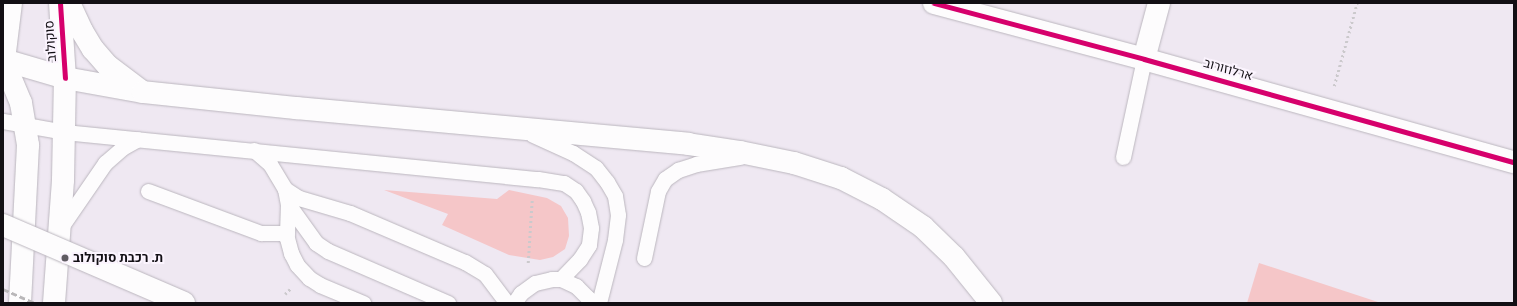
<!DOCTYPE html>
<meta charset="utf-8">
<style>
body{margin:0}
#map{position:relative;width:1517px;height:306px;overflow:hidden;background:#efe8f2;font-family:"DM Sans",Heebo,sans-serif}
div>[style]{position:absolute}
.green>*{inset:0;background:#f5c6c8}
.path>*{height:2.5px;margin-top:-1.25px;transform-origin:0;background:repeating-linear-gradient(90deg,#cbc9cc 0 2px,transparent 0 5px)}
.roads{filter:drop-shadow(0 0 1px #bbb6be) drop-shadow(0 0 1px #bbb6be)}
.service>*{height:15px;margin:-7.5px;padding:0 7.5px;transform-origin:7.5px;border-radius:7.5px;background:#fdfcfd}
.minor>*{height:22px;margin:-11px;padding:0 11px;transform-origin:11px;border-radius:11px;background:#fdfcfd}
.tertiary>*{height:22px;margin:-11px;padding:0 11px;transform-origin:11px;border-radius:11px;background:#fdfcfd}
.secondary>*{height:22px;margin:-11px;padding:0 11px;transform-origin:11px;border-radius:11px;background:#fdfcfd}
.primary>*{height:22px;margin:-11px;padding:0 11px;transform-origin:11px;border-radius:11px;background:#fdfcfd}
.motorway>*{height:22px;margin:-11px;padding:0 11px;transform-origin:11px;border-radius:11px;background:#fdfcfd}
.rail>*{height:3px;margin-top:-1.5px;transform-origin:0;background:repeating-linear-gradient(90deg,#b9b7b9 0 6px,transparent 0 9px)}
.bridges{filter:drop-shadow(0 0 1px #bbb6be) drop-shadow(0 0 1px #bbb6be)}
.motorway-bridge>*{height:22px;margin:-11px;padding:0 11px;transform-origin:11px;border-radius:11px;background:#fdfcfd}
.cycleway>*{height:5px;margin:-2.5px;padding:0 2.5px;transform-origin:2.5px;border-radius:2.5px;background:#d6006c}
.dots>*{width:11px;height:11px;translate:-50% -50%;box-sizing:border-box;border:2px solid #fbf4fe;border-radius:50%}
span{translate:-50% -50%;white-space:nowrap;text-align:center;line-height:1.15;-webkit-text-stroke:4px #fbf4fe;paint-order:stroke}
.street-label{font-size:13px;color:#120f14}
.poi-label{font-size:13px;color:#120f14;font-weight:700}
.left{translate:0 -50%;text-align:left}
.frame{position:absolute;inset:0;border:4px solid #120f14;pointer-events:none}
</style>
<div id="map">
<div class="green">
<div style="clip-path:polygon(384px 190px,497px 199px,509px 190px,547px 198px,561px 206px,568px 218px,569px 236px,565px 249px,553px 257px,540px 260px,509px 255px,442px 225px,448px 214px)"></div>
<div style="clip-path:polygon(1259px 263px,1381px 303px,1247px 303px)"></div>
</div>
<div class="path">
<div style="left:1334px;top:86px;width:86px;rotate:-74.5deg"></div>
<div style="left:528px;top:263px;width:64px;rotate:-86.4deg"></div>
<div style="left:285px;top:294px;width:8px;rotate:-45deg"></div>
</div>
<div class="roads">
<div class="service">
<div style="left:3px;top:121px;width:62px;rotate:10.2deg"></div>
<div style="left:64px;top:132px;width:476px;rotate:5.7deg"></div>
<div style="left:538px;top:179px;width:26px;rotate:9deg"></div>
<div style="left:564px;top:183px;width:14px;rotate:34deg"></div>
<div style="left:576px;top:191px;width:12px;rotate:55deg"></div>
<div style="left:583px;top:201px;width:12px;rotate:66deg"></div>
<div style="left:588px;top:212px;width:16px;rotate:79deg"></div>
<div style="left:591px;top:228px;width:17px;rotate:97deg"></div>
<div style="left:589px;top:245px;width:17px;rotate:123deg"></div>
<div style="left:580px;top:259px;width:28px;rotate:134deg"></div>
<div style="left:533px;top:135px;width:44px;rotate:24.2deg"></div>
<div style="left:573px;top:153px;width:27px;rotate:33deg"></div>
<div style="left:596px;top:168px;width:18px;rotate:52deg"></div>
<div style="left:607px;top:182px;width:16px;rotate:60deg"></div>
<div style="left:615px;top:196px;width:19px;rotate:81deg"></div>
<div style="left:618px;top:215px;width:25px;rotate:97deg"></div>
<div style="left:615px;top:240px;width:65px;rotate:104.3deg"></div>
<div style="left:254px;top:150px;width:21px;rotate:41deg"></div>
<div style="left:270px;top:164px;width:29px;rotate:59deg"></div>
<div style="left:285px;top:189px;width:15px;rotate:79deg"></div>
<div style="left:288px;top:204px;width:34px;rotate:92deg"></div>
<div style="left:287px;top:238px;width:16px;rotate:75deg"></div>
<div style="left:291px;top:253px;width:13px;rotate:63deg"></div>
<div style="left:297px;top:265px;width:18px;rotate:47deg"></div>
<div style="left:309px;top:278px;width:13px;rotate:32deg"></div>
<div style="left:320px;top:285px;width:47px;rotate:22.7deg"></div>
<div style="left:1123px;top:157px;width:100px;rotate:-77.9deg"></div>
<div style="left:285px;top:189px;width:17px;rotate:33deg"></div>
<div style="left:299px;top:198px;width:53px;rotate:16.4deg"></div>
<div style="left:350px;top:213px;width:125px;rotate:23.1deg"></div>
<div style="left:465px;top:262px;width:23px;rotate:31deg"></div>
<div style="left:485px;top:274px;width:36px;rotate:53deg"></div>
<div style="left:148px;top:191px;width:121px;rotate:20.4deg"></div>
<div style="left:261px;top:233px;width:26px"></div>
<div style="left:288px;top:204px;width:48px;rotate:54.3deg"></div>
<div style="left:316px;top:243px;width:14px;rotate:34deg"></div>
<div style="left:328px;top:251px;width:131px;rotate:23.4deg"></div>
<div style="left:61px;top:227px;width:78px;rotate:-55.5deg"></div>
<div style="left:105px;top:163px;width:23px;rotate:-41deg"></div>
<div style="left:122px;top:148px;width:18px;rotate:-29deg"></div>
<div style="left:644px;top:258px;width:68px;rotate:-78.2deg"></div>
<div style="left:658px;top:191px;width:14px;rotate:-60deg"></div>
<div style="left:665px;top:179px;width:16px;rotate:-35deg"></div>
<div style="left:678px;top:170px;width:19px;rotate:-18deg"></div>
<div style="left:696px;top:164px;width:45px;rotate:-9deg"></div>
<div style="left:514px;top:303px;width:12px;rotate:-55deg"></div>
<div style="left:521px;top:293px;width:17px;rotate:-36deg"></div>
<div style="left:535px;top:283px;width:17px;rotate:-13deg"></div>
<div style="left:552px;top:279px;width:9px"></div>
<div style="left:561px;top:279px;width:17px;rotate:25deg"></div>
<div style="left:576px;top:286px;width:17px;rotate:45deg"></div>
<div style="left:588px;top:298px;width:5px;rotate:68deg"></div>
</div>
<div class="minor">
<div style="left:934px;top:3px;width:217px;rotate:14.9deg"></div>
<div style="left:1144px;top:59px;width:384px;rotate:15.6deg"></div>
<div style="left:1144px;top:59px;width:58px;rotate:-75deg"></div>
</div>
<div class="tertiary">
<div style="left:60px;top:3px;width:75px;rotate:86.2deg"></div>
<div style="left:4px;top:60px;width:57px;rotate:-83deg"></div>
</div>
<div class="secondary">
<div style="left:54px;top:303px;width:123px;rotate:-85.8deg"></div>
<div style="left:63px;top:180px;width:102px;rotate:-88.9deg"></div>
</div>
<div class="primary">
<div style="left:3px;top:60px;width:47px;rotate:67.3deg"></div>
<div style="left:21px;top:103px;width:43px;rotate:80.5deg"></div>
<div style="left:28px;top:145px;width:158px;rotate:92.9deg"></div>
</div>
<div class="motorway">
<div style="left:69px;top:3px;width:31px;rotate:65deg"></div>
<div style="left:82px;top:31px;width:21px;rotate:59deg"></div>
<div style="left:93px;top:49px;width:23px;rotate:49deg"></div>
<div style="left:108px;top:66px;width:39px;rotate:37deg"></div>
<div style="left:4px;top:60px;width:64px;rotate:16.4deg"></div>
<div style="left:65px;top:78px;width:79px;rotate:10.2deg"></div>
<div style="left:143px;top:92px;width:154px;rotate:6deg"></div>
<div style="left:296px;top:108px;width:394px;rotate:5.2deg"></div>
<div style="left:688px;top:144px;width:53px;rotate:8.7deg"></div>
<div style="left:740px;top:152px;width:55px;rotate:11.5deg"></div>
<div style="left:794px;top:163px;width:49px;rotate:17.7deg"></div>
<div style="left:841px;top:178px;width:46px;rotate:27.1deg"></div>
<div style="left:882px;top:199px;width:50px;rotate:34.3deg"></div>
<div style="left:923px;top:227px;width:43px;rotate:44.1deg"></div>
<div style="left:954px;top:257px;width:59px;rotate:51.2deg"></div>
</div>
</div>
<div class="rail">
<div style="left:3px;top:289px;width:35px;rotate:24deg"></div>
</div>
<div class="bridges">
<div class="motorway-bridge">
<div style="left:3px;top:225px;width:197px;rotate:23.3deg"></div>
</div>
</div>
<div class="cycleway">
<div style="left:60px;top:3px;width:75px;rotate:86.2deg"></div>
<div style="left:934px;top:3px;width:217px;rotate:14.9deg"></div>
<div style="left:1144px;top:59px;width:384px;rotate:15.6deg"></div>
</div>
<div class="dots">
<div style="left:65px;top:258px;background:#5f5b62"></div>
</div>
<div class="street-label">
<span style="left:51px;top:41px;rotate:-94deg">סוקולוב</span>
<span style="left:1228px;top:70px;rotate:16deg">ארלוזורוב</span>
</div>
<div class="poi-label">
<span class="left" style="left:73px;top:258px">ת. רכבת סוקולוב</span>
</div>
<div class="frame"></div>
</div>
